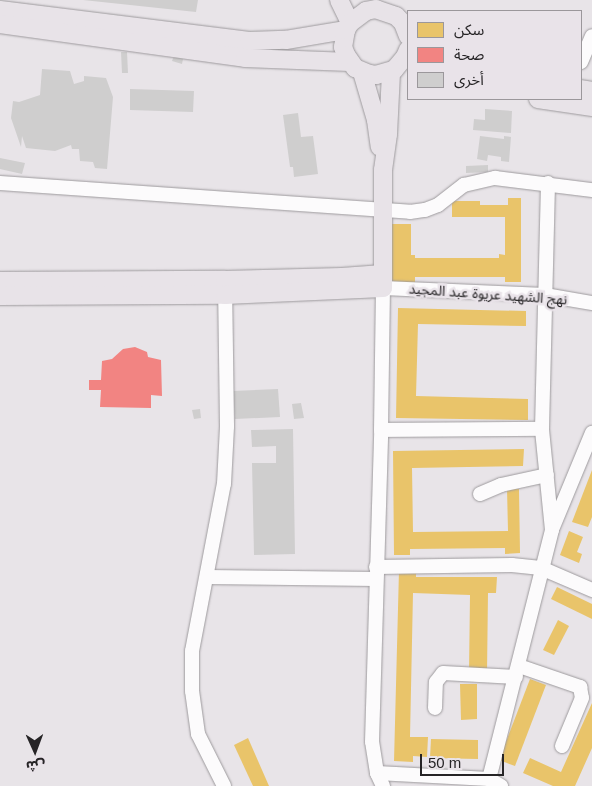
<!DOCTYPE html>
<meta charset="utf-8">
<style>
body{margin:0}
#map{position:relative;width:592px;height:786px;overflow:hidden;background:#e8e4e8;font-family:Helvetica,"Noto Sans Arabic",sans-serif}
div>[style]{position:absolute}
.homes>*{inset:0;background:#e9c46a}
.health>*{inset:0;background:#f28482}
.building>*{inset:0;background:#cfcece}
.roads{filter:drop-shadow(0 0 1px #9d9a9d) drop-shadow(0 0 1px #9d9a9d)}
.minor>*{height:14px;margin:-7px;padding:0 7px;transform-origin:7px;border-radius:7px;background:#fcfbfc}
.major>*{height:18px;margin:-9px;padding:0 9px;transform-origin:9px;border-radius:9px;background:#e8e3e8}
span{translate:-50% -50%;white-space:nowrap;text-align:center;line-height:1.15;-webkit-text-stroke:5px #e9e3e9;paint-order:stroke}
.street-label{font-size:14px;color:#262426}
.legend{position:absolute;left:407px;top:10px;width:175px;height:90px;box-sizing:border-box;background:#e9e3e9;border:1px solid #9b979b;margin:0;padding:6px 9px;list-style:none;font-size:15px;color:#262426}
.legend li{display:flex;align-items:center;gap:10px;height:25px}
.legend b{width:25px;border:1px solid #9b979b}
.north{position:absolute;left:10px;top:726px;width:50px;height:50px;-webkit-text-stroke:4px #e9e3e9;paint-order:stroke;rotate:178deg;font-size:14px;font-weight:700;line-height:20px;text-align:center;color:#262426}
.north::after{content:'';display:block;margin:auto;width:18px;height:22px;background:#262426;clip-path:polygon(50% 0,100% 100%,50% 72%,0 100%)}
.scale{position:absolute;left:420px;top:754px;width:84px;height:22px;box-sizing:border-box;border:2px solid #262426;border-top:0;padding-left:6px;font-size:15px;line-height:18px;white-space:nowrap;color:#262426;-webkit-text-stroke:4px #e9e3e9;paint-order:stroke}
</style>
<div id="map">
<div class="homes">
<div style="clip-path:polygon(508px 198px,521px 198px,521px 282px,505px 282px,505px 277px,415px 277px,415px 283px,391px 283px,391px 224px,411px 224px,411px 255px,415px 255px,415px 258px,499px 258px,499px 254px,505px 255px,505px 217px,452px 217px,452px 201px,480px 201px,480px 205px,508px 205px)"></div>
<div style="clip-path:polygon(398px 308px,526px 311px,526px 326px,418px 324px,416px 396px,528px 399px,528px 420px,396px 418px)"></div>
<div style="clip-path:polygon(524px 449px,523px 466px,412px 468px,413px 532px,508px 531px,507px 489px,519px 489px,520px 553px,505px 554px,505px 548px,410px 549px,410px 555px,394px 555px,393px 451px)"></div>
<div style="clip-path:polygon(592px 470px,592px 517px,588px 527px,572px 522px)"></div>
<div style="clip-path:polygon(569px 531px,583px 537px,577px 552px,582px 554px,579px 563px,560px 555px)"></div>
<div style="clip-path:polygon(399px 570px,416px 570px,416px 577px,497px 577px,496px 593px,488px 593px,487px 673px,469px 673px,470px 595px,413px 593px,410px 737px,428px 737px,427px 757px,413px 756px,413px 762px,394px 761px)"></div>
<div style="clip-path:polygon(557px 587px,592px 604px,592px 619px,551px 599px)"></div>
<div style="clip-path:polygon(558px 620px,569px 626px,554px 655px,543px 650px)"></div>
<div style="clip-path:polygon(530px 679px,546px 685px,515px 766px,499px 760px)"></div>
<div style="clip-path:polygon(460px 684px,477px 684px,477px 719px,461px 720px)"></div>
<div style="clip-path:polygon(592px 703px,592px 748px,575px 786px,553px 786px,523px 773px,530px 758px,561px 772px)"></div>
<div style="clip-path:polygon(248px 738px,269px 786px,253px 786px,234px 745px)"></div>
<div style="clip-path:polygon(431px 739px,478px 740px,478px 759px,430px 758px)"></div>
</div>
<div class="health">
<div style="clip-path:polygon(135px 347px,147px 352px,148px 357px,161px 360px,162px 396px,151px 395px,151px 408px,100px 407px,101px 390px,89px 390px,89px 380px,101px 380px,102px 361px,112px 359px,123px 349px)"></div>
</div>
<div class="building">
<div style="clip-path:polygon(83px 0,198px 0,196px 12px)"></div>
<div style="clip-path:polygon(121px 52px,127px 52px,128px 73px,122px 73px)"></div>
<div style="clip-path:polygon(174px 56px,183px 59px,182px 64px,172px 61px)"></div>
<div style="clip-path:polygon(42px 69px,70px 71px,74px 84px,84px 81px,84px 76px,106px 78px,113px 97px,107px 169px,95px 168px,93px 162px,80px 161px,79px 149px,72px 149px,71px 145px,55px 151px,26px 148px,22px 136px,21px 147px,11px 118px,13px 101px,19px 102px,40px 95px)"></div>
<div style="clip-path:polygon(130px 89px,194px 91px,193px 112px,130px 110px)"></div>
<div style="clip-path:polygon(485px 109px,512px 111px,511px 133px,473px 130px,474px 119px,485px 120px)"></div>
<div style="clip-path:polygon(298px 113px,301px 137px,313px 136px,318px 174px,294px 177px,293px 167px,290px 167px,283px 115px)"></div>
<div style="clip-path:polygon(480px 136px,504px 139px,504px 136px,511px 137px,509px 162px,501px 161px,501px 157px,488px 155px,487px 161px,477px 159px)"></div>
<div style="clip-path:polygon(0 158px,25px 163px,22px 174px,0 169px)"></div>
<div style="clip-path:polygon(488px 165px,488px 172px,466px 173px,466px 166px)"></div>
<div style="clip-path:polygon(278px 389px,280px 417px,235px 419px,233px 391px)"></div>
<div style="clip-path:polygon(301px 403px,304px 418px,294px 419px,292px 404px)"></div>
<div style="clip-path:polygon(200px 409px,201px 418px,194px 419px,192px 410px)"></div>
<div style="clip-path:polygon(293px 429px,295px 554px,254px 555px,252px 463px,276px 463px,276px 446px,252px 447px,251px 430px)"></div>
</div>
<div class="roads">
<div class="minor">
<div style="left:581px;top:62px;width:28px;rotate:-67deg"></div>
<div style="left:0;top:183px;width:411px;rotate:4deg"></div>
<div style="left:410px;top:212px;width:15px;rotate:-8deg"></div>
<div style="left:425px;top:210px;width:14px;rotate:-21deg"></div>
<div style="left:438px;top:205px;width:33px;rotate:-38deg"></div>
<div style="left:464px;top:185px;width:32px;rotate:-13deg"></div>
<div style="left:495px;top:178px;width:98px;rotate:7.1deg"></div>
<div style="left:381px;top:430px;width:161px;rotate:-0.4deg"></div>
<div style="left:480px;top:494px;width:23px;rotate:-23deg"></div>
<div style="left:501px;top:485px;width:47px;rotate:-12.3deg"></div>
<div style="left:553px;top:527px;width:102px;rotate:-67.5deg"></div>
<div style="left:376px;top:567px;width:136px;rotate:-0.8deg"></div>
<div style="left:512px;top:565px;width:29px;rotate:6deg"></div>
<div style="left:541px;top:568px;width:56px;rotate:23.3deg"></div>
<div style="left:207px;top:577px;width:169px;rotate:0.7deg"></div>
<div style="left:519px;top:666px;width:65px;rotate:19deg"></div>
<div style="left:580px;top:687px;width:11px;rotate:80deg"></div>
<div style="left:582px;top:698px;width:52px;rotate:112.6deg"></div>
<div style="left:435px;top:708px;width:26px;rotate:-88deg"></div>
<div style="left:436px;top:682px;width:11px;rotate:-52deg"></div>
<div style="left:443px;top:673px;width:73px;rotate:3.1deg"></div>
<div style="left:377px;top:773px;width:112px;rotate:3.1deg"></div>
<div style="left:489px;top:779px;width:14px;rotate:30deg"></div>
<div style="left:489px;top:779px;width:257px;rotate:-75.8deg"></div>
<div style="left:552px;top:530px;width:101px;rotate:-95.7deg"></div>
<div style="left:542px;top:429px;width:246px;rotate:-88.6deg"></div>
<div style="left:224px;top:786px;width:58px;rotate:-116.6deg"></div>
<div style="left:198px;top:734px;width:43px;rotate:-97.9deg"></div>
<div style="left:192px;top:691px;width:40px;rotate:-90deg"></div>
<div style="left:192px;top:651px;width:170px;rotate:-79.2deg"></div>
<div style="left:224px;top:484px;width:58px;rotate:-87deg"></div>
<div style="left:227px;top:426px;width:141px;rotate:-90.8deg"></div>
<div style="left:383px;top:786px;width:14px;rotate:-115deg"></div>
<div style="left:377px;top:773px;width:31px;rotate:-99deg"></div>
<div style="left:372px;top:742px;width:312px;rotate:-88.3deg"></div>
<div style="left:381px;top:430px;width:142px;rotate:-89.2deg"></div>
<div style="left:383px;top:288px;width:162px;rotate:2.5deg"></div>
<div style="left:545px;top:295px;width:48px;rotate:9.7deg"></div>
</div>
<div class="major">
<div style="left:339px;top:0;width:25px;rotate:64deg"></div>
<div style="left:0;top:10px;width:251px;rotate:7.1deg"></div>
<div style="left:249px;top:41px;width:37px;rotate:-2deg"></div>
<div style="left:286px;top:40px;width:61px;rotate:-9.5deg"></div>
<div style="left:0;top:24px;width:247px;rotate:7.9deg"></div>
<div style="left:245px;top:58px;width:105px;rotate:2.2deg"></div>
<div style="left:408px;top:36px;width:14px;rotate:-111deg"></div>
<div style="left:403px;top:23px;width:10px;rotate:-135deg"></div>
<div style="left:396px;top:16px;width:21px;rotate:-161deg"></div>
<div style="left:376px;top:9px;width:10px;rotate:169deg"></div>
<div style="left:366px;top:11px;width:20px;rotate:143deg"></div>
<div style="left:350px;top:23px;width:8px;rotate:120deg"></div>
<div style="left:346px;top:30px;width:17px;rotate:100deg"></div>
<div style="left:343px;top:47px;width:9px;rotate:69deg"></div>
<div style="left:346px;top:55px;width:16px;rotate:55deg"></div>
<div style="left:355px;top:68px;width:15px;rotate:23deg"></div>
<div style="left:369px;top:74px;width:7px;rotate:8deg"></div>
<div style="left:376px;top:75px;width:19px;rotate:-16deg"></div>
<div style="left:394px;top:70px;width:17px;rotate:-50deg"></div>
<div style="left:405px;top:57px;width:8px;rotate:-67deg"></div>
<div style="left:362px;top:72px;width:50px;rotate:73.7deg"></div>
<div style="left:376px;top:120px;width:27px;rotate:82deg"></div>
<div style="left:581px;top:89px;width:11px;rotate:10deg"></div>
<div style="left:538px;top:99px;width:55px;rotate:8.4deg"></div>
<div style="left:0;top:281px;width:225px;rotate:-0.3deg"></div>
<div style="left:225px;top:280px;width:117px;rotate:-1.5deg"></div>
<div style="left:342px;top:277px;width:41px;rotate:-4.2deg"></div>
<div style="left:0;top:296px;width:225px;rotate:-0.3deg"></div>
<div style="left:225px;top:295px;width:158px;rotate:-2.5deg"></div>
<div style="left:383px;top:288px;width:118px;rotate:-90deg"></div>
<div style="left:383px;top:170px;width:36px;rotate:-82deg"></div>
<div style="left:388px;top:134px;width:62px;rotate:-87.2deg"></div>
</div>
</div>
<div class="street-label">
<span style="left:488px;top:294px;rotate:4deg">نهج الشهيد عريوة عبد المجيد</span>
</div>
<ul class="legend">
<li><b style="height:14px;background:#e9c46a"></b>سكن</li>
<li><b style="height:14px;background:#f28482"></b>صحة</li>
<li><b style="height:14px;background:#cfcece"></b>أخرى</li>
</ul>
<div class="north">ش</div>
<div class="scale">50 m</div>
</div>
